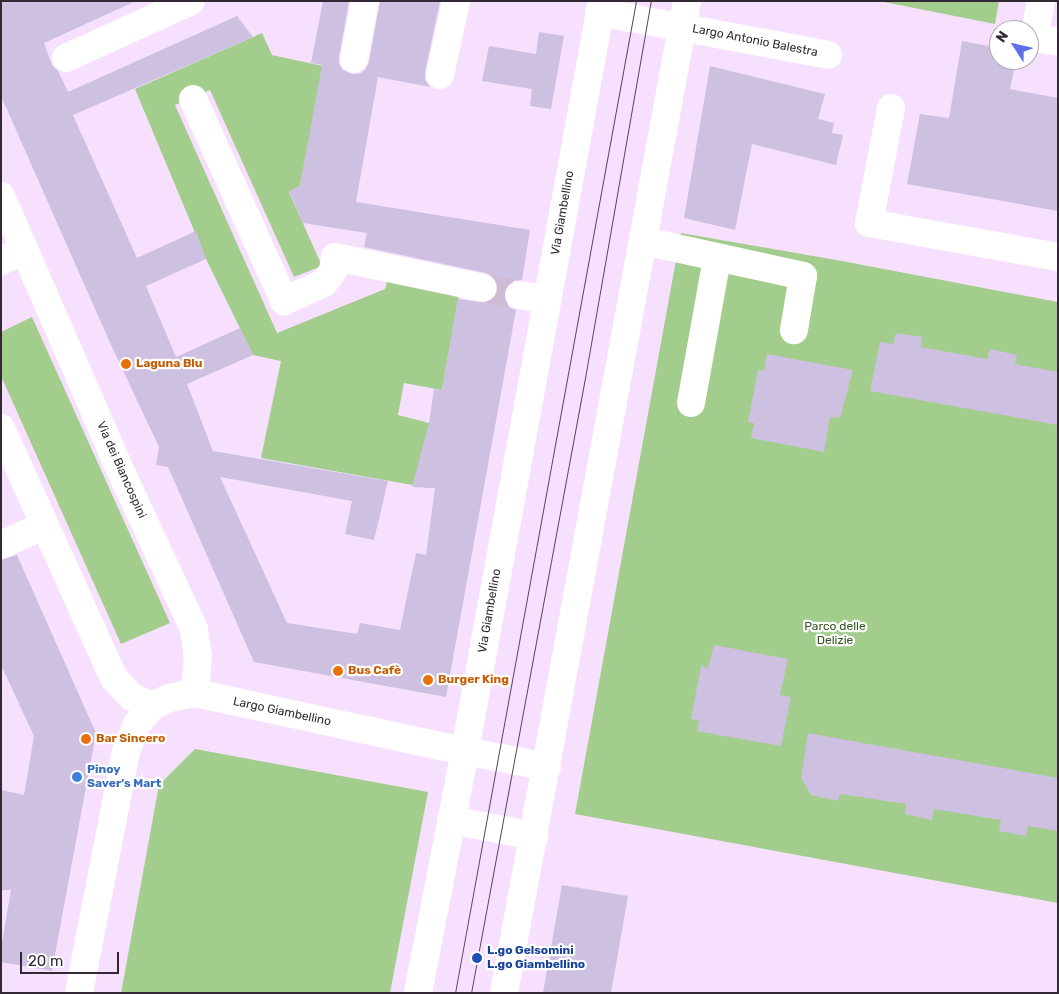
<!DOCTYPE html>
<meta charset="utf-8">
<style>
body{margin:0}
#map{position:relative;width:1059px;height:994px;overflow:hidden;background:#f7e0fe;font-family:Rubik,sans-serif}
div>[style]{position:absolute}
.green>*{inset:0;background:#a3cd8c}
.building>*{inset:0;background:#cdc0e0}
.minor-tunnel>*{height:28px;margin-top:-14px;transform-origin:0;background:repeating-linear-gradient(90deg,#d0bbd6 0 28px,transparent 0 42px)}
.minor>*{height:28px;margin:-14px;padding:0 14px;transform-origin:14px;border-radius:14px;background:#fff}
.tram>*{height:1px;margin:-0.5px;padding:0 0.5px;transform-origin:0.5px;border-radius:0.5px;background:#544858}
.dots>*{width:14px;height:14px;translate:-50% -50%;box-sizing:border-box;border:2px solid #fff;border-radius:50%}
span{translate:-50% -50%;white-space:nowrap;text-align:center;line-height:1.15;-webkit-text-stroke:4.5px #fff;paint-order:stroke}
.street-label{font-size:12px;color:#322935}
.food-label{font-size:12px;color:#c56008;font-weight:700}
.left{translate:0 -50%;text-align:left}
.park-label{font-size:12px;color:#33561c}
.shop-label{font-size:12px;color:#366cbe;font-weight:700}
.transit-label{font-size:12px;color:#164399;font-weight:700}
.frame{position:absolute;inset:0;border:2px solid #322935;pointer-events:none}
.north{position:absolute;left:989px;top:20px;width:50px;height:50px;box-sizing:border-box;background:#fff;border:1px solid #ada9ae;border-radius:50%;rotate:305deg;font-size:14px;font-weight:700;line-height:20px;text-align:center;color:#322935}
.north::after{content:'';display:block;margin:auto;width:18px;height:22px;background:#5f6fe7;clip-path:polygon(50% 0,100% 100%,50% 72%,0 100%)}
.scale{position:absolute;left:20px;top:952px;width:99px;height:22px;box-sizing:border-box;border:2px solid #322935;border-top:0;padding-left:6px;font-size:15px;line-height:18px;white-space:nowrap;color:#322935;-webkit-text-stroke:4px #fff;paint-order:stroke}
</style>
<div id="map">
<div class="green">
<div style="clip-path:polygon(879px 1px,999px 1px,995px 24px)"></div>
<div style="clip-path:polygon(262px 33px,272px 55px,323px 66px,300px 186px,289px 192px,322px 266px,294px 277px,210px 90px,175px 105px,277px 333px,385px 289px,388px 278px,459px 294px,442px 390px,404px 383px,398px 415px,429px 423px,437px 449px,429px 488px,261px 458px,281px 361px,253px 355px,206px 259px,135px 89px)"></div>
<div style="clip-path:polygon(681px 233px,842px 261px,1058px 302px,1058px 903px,575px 814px)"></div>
<div style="clip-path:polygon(32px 317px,170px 623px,121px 644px,1px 376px,1px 332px)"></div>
<div style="clip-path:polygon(195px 749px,428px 792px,390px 993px,121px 993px,159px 785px)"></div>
</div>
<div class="building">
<div style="clip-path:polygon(1px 1px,136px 1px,44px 43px,52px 65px,58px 71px,68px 92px,237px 16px,253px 37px,73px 115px,137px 258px,196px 231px,206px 259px,146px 286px,176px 357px,240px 328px,253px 355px,187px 384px,213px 451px,388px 481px,374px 540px,345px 534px,352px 501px,220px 477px,287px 623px,357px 634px,360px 623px,400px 630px,416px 553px,426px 555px,435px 488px,412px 487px,429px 423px,434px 389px,442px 390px,458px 299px,488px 303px,495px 298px,498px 291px,498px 284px,494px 277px,486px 273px,364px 247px,367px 233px,303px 223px,289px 191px,300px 186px,322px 65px,311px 63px,323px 1px,349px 1px,339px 57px,339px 64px,343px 70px,352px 74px,359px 74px,365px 70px,369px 62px,380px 1px,440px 1px,425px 72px,425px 80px,430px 87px,378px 77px,356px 202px,530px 230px,522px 280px,513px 281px,506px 286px,504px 292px,505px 301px,509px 307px,516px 310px,446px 697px,254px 662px,168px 467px,156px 465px,159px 447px,111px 345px,1px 96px)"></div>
<div style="clip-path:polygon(539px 32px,564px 36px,551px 109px,530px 106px,532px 89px,482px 81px,489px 46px,536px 54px)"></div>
<div style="clip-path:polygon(962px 41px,999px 48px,999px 60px,1016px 60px,1010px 89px,1058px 98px,1058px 211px,907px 184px,920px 114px,949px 118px)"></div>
<div style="clip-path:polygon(710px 66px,825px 94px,818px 119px,834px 123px,832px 133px,843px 135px,836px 165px,752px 144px,735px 230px,684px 218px)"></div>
<div style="clip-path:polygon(896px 333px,922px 337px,921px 347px,987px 359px,990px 349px,1017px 355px,1015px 364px,1058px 372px,1058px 425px,870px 391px,880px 342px,893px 344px)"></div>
<div style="clip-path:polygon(767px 354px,853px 370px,840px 418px,830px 417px,824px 452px,751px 438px,754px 423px,748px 422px,758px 370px,764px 371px)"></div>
<div style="clip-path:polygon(17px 555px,96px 733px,52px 971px,1px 962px,1px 948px,11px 890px,1px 890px,1px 790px,24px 795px,34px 736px,1px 665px,1px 560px)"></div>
<div style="clip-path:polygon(714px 645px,788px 659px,780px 695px,791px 697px,781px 746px,697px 731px,699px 720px,691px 719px,701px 666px,708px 668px)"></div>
<div style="clip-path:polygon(808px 733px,1058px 778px,1058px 831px,1028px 826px,1026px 836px,999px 831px,1001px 820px,934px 809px,932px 820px,905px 814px,906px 804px,840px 794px,838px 801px,811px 795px,801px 778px)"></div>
<div style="clip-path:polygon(562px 885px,628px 896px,611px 993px,543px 993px)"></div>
</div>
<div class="minor-tunnel">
<div style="left:483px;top:288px;width:37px;rotate:11deg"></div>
</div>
<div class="minor">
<div style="left:1041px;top:1px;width:38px;rotate:101deg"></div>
<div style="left:1034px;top:38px;width:24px;rotate:9deg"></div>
<div style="left:599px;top:12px;width:233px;rotate:10.6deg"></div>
<div style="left:66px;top:58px;width:137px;rotate:-24.5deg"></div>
<div style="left:354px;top:59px;width:59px;rotate:-79.3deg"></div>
<div style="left:440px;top:75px;width:76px;rotate:-77.8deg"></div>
<div style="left:193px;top:99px;width:222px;rotate:65.7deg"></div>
<div style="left:284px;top:301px;width:44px;rotate:-24.2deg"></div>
<div style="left:324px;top:283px;width:15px;rotate:-53deg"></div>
<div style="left:333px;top:271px;width:14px;rotate:-82deg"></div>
<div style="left:335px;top:257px;width:151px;rotate:11.8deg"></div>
<div style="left:891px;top:108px;width:117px;rotate:100.8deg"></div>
<div style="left:869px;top:223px;width:192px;rotate:10.2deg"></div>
<div style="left:1px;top:196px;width:289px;rotate:66.5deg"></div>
<div style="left:116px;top:461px;width:185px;rotate:65.1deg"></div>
<div style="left:194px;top:629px;width:27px;rotate:82deg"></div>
<div style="left:198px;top:656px;width:37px;rotate:95deg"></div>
<div style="left:644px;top:241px;width:163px;rotate:12.4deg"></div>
<div style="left:803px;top:276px;width:55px;rotate:99.5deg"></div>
<div style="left:1px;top:261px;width:26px;rotate:-25deg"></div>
<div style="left:519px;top:295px;width:28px;rotate:8deg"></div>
<div style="left:691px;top:403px;width:147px;rotate:-79.8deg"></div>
<div style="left:1px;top:428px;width:274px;rotate:65.7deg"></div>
<div style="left:114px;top:678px;width:26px;rotate:47deg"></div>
<div style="left:132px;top:697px;width:22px;rotate:24deg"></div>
<div style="left:1px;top:545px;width:48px;rotate:-24.4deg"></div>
<div style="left:451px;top:820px;width:85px;rotate:10.9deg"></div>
<div style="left:79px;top:993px;width:246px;rotate:-79deg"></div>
<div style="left:126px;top:752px;width:30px;rotate:-69deg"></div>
<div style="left:137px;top:724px;width:23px;rotate:-50deg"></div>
<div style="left:152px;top:706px;width:19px;rotate:-25deg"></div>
<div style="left:169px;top:698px;width:26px;rotate:-11deg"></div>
<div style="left:195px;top:693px;width:251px;rotate:12.2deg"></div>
<div style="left:440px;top:746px;width:109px;rotate:11.1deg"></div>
<div style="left:418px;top:993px;width:247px;rotate:-79deg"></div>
<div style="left:465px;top:751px;width:762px;rotate:-79.65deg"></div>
<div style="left:504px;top:993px;width:1009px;rotate:-79.55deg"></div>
</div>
<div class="tram">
<div style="left:455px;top:993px;width:1008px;rotate:-79.66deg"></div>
<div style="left:471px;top:993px;width:625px;rotate:-79.5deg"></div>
<div style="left:585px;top:378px;width:383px;rotate:-80.1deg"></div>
</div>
<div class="dots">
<div style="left:126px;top:364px;background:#e8710a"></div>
<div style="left:338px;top:671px;background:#e8710a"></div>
<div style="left:428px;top:680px;background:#e8710a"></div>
<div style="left:86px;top:739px;background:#e8710a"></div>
<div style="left:77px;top:777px;background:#3f7fe0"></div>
<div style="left:477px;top:958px;background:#1a4fb4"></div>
</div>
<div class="street-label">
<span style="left:755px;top:41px;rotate:11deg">Largo Antonio Balestra</span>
<span style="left:563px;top:213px;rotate:-80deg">Via Giambellino</span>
<span style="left:121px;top:470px;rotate:66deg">Via dei Biancospini</span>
<span style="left:490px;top:611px;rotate:-80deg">Via Giambellino</span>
<span style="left:282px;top:712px;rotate:12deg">Largo Giambellino</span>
</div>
<div class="food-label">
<span class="left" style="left:136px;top:364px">Laguna Blu</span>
<span class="left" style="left:348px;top:671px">Bus Cafè</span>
<span class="left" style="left:438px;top:680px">Burger King</span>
<span class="left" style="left:96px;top:739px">Bar Sincero</span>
</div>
<div class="park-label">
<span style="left:835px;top:634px">Parco delle<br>Delizie</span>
</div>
<div class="shop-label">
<span class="left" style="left:87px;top:777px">Pinoy<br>Saver's Mart</span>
</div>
<div class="transit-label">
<span class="left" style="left:487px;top:958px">L.go Gelsomini<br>L.go Giambellino</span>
</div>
<div class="frame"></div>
<div class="north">N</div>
<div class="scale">20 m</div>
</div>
